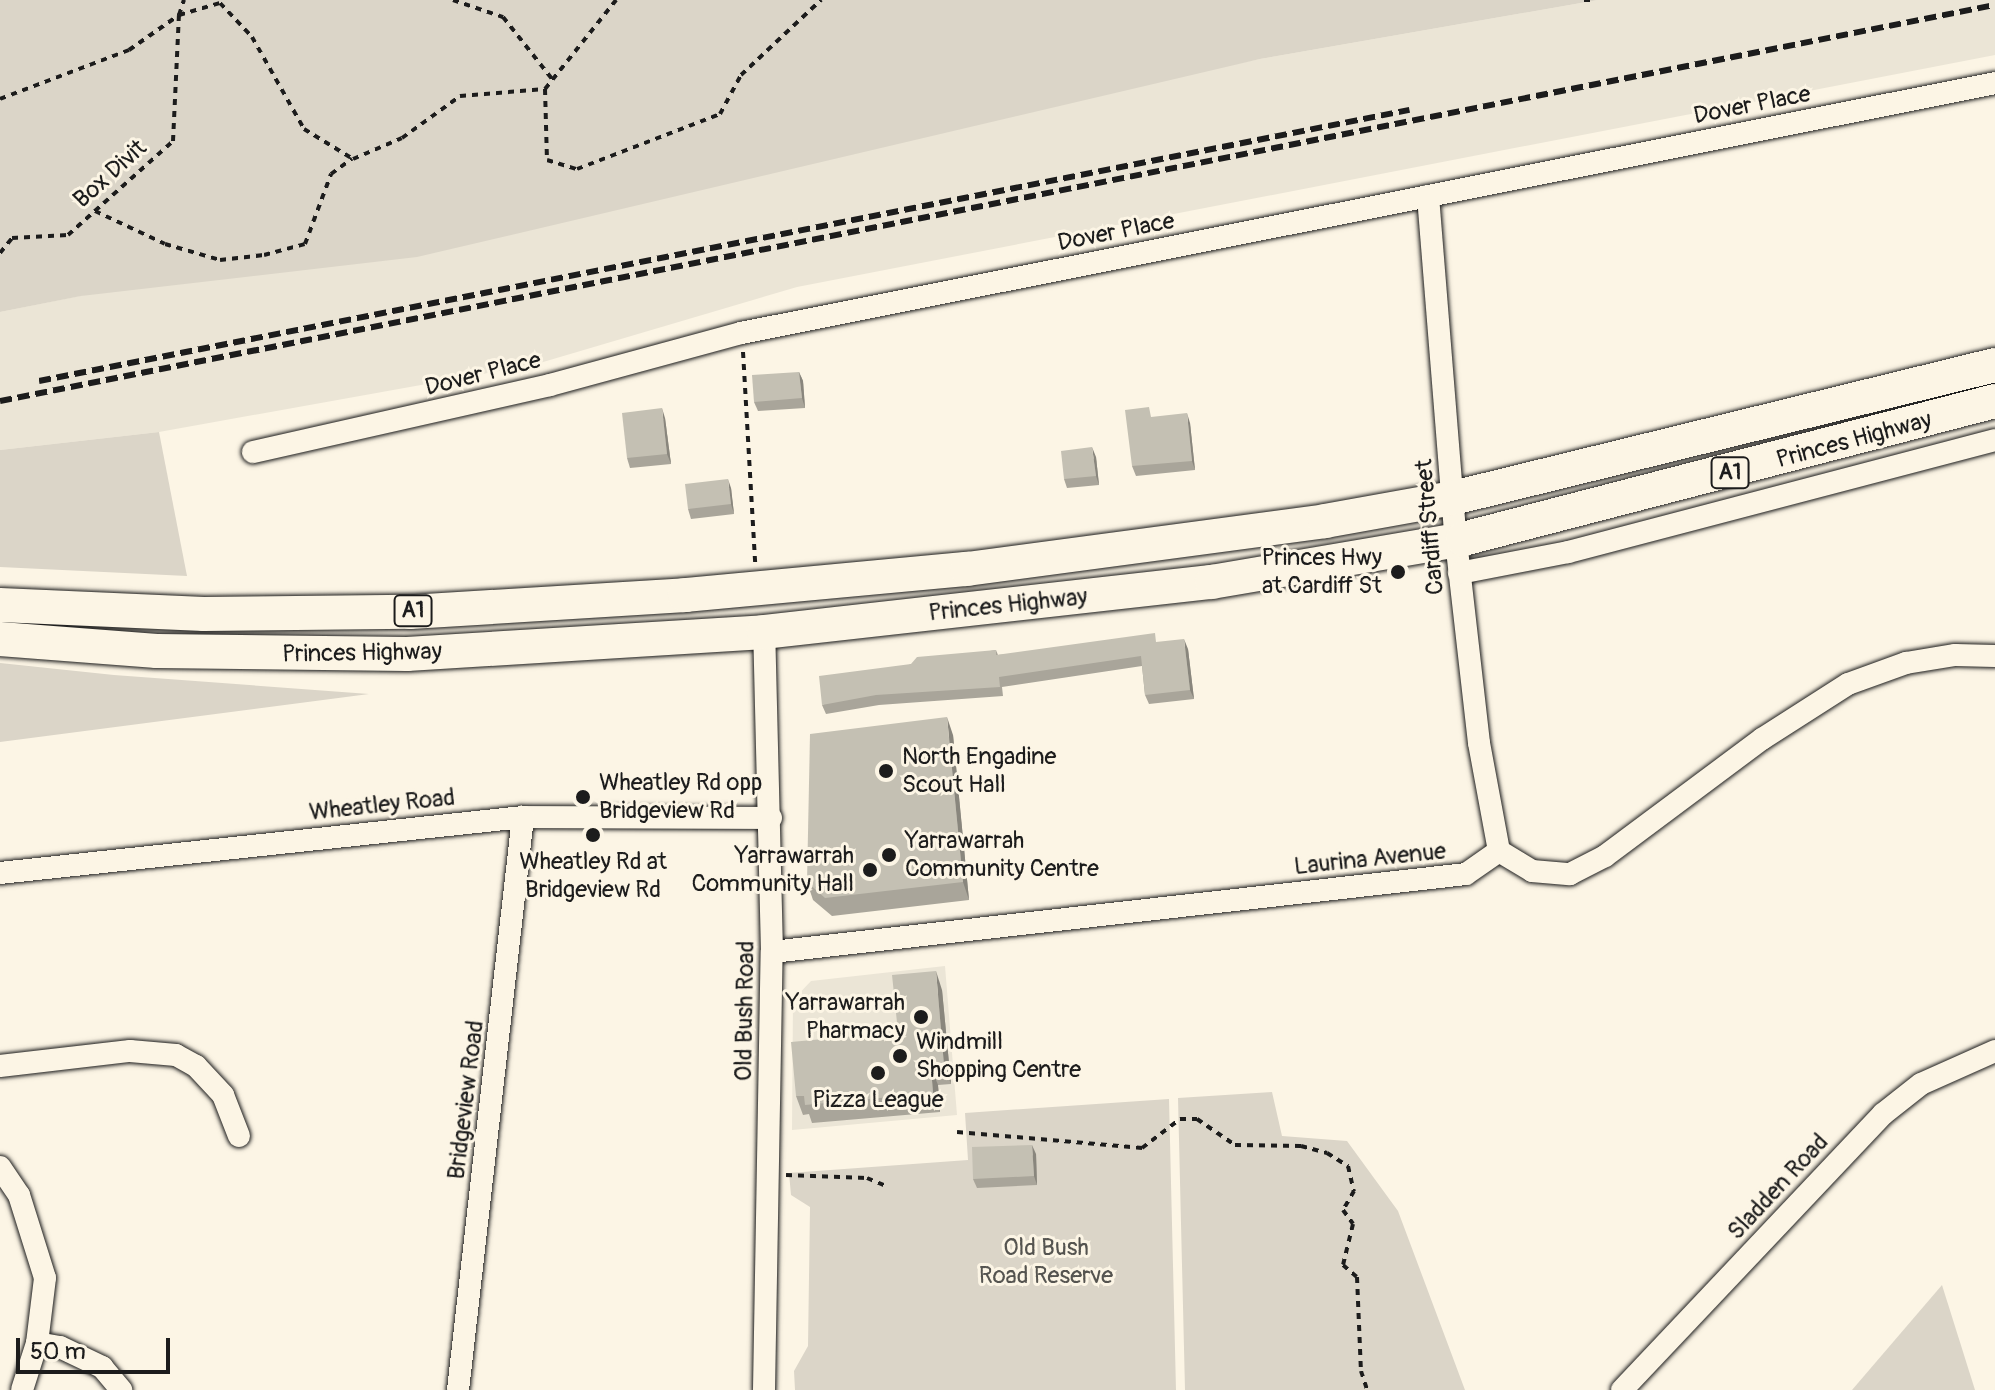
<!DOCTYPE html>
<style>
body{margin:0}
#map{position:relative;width:1995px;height:1390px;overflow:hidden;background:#fcf5e5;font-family:Pangolin,sans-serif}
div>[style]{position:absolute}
.built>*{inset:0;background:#ebe5d6}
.green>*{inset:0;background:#dbd5c8}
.path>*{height:4px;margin-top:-2px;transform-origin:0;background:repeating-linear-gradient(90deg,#1c1c1c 0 6px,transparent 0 12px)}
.roads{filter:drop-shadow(0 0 2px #1c1c1c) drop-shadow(0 0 2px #1c1c1c)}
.minor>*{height:22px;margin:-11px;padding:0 11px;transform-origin:11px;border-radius:11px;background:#fcf5e5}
.highway>*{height:34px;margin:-17px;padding:0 17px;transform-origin:17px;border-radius:17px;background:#fcf5e5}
.rail>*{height:6px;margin-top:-3px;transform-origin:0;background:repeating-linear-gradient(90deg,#1c1c1c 0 12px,transparent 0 18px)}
.wall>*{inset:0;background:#a9a59a}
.shaded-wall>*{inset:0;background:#89867d}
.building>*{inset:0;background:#c4c0b3}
.dots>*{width:22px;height:22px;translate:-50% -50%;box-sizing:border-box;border:4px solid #fcf5e5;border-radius:50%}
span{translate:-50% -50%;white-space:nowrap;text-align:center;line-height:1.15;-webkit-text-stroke:6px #fcf5e5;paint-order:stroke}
.shield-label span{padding:2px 6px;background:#fcf5e5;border:2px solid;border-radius:6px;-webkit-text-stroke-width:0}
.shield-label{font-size:22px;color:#1c1c1c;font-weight:700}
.street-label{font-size:24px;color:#1c1c1c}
.poi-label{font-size:24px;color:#1c1c1c}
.right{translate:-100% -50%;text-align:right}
.left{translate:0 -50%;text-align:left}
.park-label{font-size:24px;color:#555450}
.scale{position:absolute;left:16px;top:1338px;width:154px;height:36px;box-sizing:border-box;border:4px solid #1c1c1c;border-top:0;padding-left:10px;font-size:24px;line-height:28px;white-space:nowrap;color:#1c1c1c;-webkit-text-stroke:6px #fcf5e5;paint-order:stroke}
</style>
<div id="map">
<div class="built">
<div style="clip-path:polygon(1598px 0,1995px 0,1995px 55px,797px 287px,533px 365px,159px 432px,0 450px,0 312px,1260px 59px)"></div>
<div style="clip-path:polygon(945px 966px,957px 1115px,792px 1130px,793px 1000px,811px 981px)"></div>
</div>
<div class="green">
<div style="clip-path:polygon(0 0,1598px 0,1260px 59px,417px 257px,81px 296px,0 312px)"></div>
<div style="clip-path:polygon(159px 432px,187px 576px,0 567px,0 450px)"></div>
<div style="clip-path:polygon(0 663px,114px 675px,369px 694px,0 742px)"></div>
<div style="clip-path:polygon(1272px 1092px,1282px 1136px,1347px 1141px,1398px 1211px,1465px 1390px,1185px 1390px,1178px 1098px)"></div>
<div style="clip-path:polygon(1169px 1099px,1176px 1390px,795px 1390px,794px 1371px,808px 1346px,810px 1207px,791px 1195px,789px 1173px,968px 1160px,965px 1113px)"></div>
<div style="clip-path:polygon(1942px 1285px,1975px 1390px,1852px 1390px)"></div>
</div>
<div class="path">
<div style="left:453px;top:0;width:53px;rotate:18.8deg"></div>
<div style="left:503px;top:17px;width:80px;rotate:51.6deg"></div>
<div style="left:1584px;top:0;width:8px"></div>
<div style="left:545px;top:89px;width:71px;rotate:88.4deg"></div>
<div style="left:547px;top:160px;width:31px;rotate:17deg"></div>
<div style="left:577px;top:169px;width:153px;rotate:-21deg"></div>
<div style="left:720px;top:114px;width:44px;rotate:-61.7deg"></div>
<div style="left:741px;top:75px;width:110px;rotate:-43.2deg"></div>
<div style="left:0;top:99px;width:138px;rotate:-20.8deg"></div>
<div style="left:129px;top:50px;width:61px;rotate:-35deg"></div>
<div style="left:179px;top:15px;width:43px;rotate:-16.3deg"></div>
<div style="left:220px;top:3px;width:47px;rotate:46.7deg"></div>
<div style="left:252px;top:37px;width:106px;rotate:60.5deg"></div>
<div style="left:304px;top:129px;width:57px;rotate:31.5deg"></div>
<div style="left:353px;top:159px;width:53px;rotate:-23.2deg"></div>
<div style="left:402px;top:138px;width:72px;rotate:-35.9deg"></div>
<div style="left:460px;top:96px;width:85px;rotate:-4.7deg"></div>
<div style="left:545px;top:89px;width:114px;rotate:-51.4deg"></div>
<div style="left:95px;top:211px;width:77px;rotate:25.2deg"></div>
<div style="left:165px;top:244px;width:57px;rotate:16.2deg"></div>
<div style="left:220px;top:260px;width:44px;rotate:-6.5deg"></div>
<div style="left:264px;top:255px;width:42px;rotate:-15deg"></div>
<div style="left:305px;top:244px;width:75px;rotate:-69.6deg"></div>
<div style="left:331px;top:174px;width:26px;rotate:-36deg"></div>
<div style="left:0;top:253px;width:19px;rotate:-51deg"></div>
<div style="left:12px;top:238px;width:56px;rotate:-3.1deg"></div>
<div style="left:68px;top:235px;width:141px;rotate:-41.8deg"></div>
<div style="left:173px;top:141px;width:126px;rotate:-87.3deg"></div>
<div style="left:179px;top:15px;width:16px;rotate:-72deg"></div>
<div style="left:743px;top:352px;width:211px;rotate:86.7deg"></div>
<div style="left:957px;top:1132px;width:186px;rotate:4.9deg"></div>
<div style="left:1142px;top:1148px;width:48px;rotate:-37.3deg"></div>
<div style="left:1180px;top:1119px;width:17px"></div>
<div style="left:1197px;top:1119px;width:46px;rotate:34.4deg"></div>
<div style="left:1235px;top:1145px;width:66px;rotate:0.9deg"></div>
<div style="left:1301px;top:1146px;width:27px;rotate:15deg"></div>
<div style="left:1327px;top:1153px;width:25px;rotate:32deg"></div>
<div style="left:1348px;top:1166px;width:26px;rotate:77deg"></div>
<div style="left:1354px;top:1191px;width:22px;rotate:120deg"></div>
<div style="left:1343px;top:1210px;width:17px;rotate:54deg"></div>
<div style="left:1353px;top:1224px;width:42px;rotate:103.7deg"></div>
<div style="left:1343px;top:1265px;width:18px;rotate:41deg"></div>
<div style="left:1357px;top:1277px;width:94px;rotate:87.6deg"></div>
<div style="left:1361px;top:1371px;width:20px;rotate:72deg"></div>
<div style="left:786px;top:1175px;width:81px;rotate:2.1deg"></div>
<div style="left:867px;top:1178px;width:21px;rotate:23deg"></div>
</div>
<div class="roads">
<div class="minor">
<div style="left:1428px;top:196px;width:346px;rotate:85.4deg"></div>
<div style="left:1456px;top:541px;width:203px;rotate:83.5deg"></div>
<div style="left:1479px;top:743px;width:110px;rotate:79.5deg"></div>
<div style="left:253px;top:452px;width:304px;rotate:-12.7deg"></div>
<div style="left:550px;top:385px;width:198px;rotate:-15.2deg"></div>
<div style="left:741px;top:333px;width:1279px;rotate:-11.27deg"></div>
<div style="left:1459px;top:573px;width:111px;rotate:-10.9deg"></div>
<div style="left:1568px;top:552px;width:441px;rotate:-14.7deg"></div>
<div style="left:0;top:873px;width:526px;rotate:-6.11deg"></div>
<div style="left:523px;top:817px;width:248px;rotate:0.2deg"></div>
<div style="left:772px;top:952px;width:698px;rotate:-6.41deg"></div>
<div style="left:1466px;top:874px;width:40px;rotate:-34.9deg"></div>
<div style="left:1499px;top:851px;width:39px;rotate:31deg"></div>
<div style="left:1532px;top:871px;width:38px;rotate:5deg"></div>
<div style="left:1570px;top:874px;width:39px;rotate:-27deg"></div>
<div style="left:1605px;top:856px;width:196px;rotate:-36.7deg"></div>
<div style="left:1762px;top:739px;width:102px;rotate:-32.6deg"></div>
<div style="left:1848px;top:684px;width:62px;rotate:-19.9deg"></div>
<div style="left:1906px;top:663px;width:50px;rotate:-9.3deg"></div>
<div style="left:1955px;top:655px;width:40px;rotate:1.4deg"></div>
<div style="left:0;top:1066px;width:131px;rotate:-6.6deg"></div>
<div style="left:130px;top:1051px;width:46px;rotate:5deg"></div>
<div style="left:176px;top:1055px;width:23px;rotate:29deg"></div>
<div style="left:196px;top:1066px;width:40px;rotate:47deg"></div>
<div style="left:223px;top:1095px;width:44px;rotate:68.7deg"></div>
<div style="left:0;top:1167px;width:34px;rotate:56deg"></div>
<div style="left:19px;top:1195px;width:87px;rotate:72.6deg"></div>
<div style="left:45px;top:1278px;width:65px;rotate:97deg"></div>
<div style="left:37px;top:1343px;width:49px;rotate:107.7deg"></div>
<div style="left:37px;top:1343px;width:23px;rotate:10deg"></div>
<div style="left:60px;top:1347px;width:47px;rotate:25.5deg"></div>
<div style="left:102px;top:1367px;width:30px;rotate:50deg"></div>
<div style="left:458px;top:1390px;width:577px;rotate:-83.53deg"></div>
<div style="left:764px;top:1390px;width:438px;rotate:-89deg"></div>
<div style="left:772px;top:952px;width:320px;rotate:-91.4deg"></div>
<div style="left:1622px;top:1390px;width:380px;rotate:-46.6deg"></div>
<div style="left:1883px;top:1114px;width:48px;rotate:-38.3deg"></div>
<div style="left:1921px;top:1084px;width:81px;rotate:-24deg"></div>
</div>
<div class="highway">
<div style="left:0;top:605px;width:204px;rotate:2.5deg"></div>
<div style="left:204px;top:614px;width:206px;rotate:-0.6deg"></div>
<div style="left:410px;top:612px;width:276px;rotate:-3.5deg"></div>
<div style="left:685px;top:595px;width:283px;rotate:-5.3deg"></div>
<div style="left:967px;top:569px;width:361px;rotate:-7.6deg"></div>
<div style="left:1325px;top:521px;width:130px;rotate:-10.2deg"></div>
<div style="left:1453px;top:498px;width:558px;rotate:-13.79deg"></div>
<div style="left:0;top:639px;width:157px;rotate:4.4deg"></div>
<div style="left:157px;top:651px;width:250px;rotate:0.7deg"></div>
<div style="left:407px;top:654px;width:358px;rotate:-3.5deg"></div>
<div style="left:764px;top:632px;width:451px;rotate:-6.4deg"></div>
<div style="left:1212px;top:582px;width:255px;rotate:-9.7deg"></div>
<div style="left:1463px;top:539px;width:550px;rotate:-14.54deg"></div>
</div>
</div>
<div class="rail">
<div style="left:39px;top:381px;width:1397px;rotate:-11.19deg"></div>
<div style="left:0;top:401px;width:2034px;rotate:-11.23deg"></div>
</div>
<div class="wall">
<div style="clip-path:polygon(799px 372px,803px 381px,805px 408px,758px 411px,754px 402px)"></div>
<div style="clip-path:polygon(1153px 417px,1190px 423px,1195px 470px,1136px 476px,1132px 466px)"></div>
<div style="clip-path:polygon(665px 418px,671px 464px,630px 468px,627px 458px)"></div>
<div style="clip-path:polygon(1096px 457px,1099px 485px,1067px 488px,1064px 479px)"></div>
<div style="clip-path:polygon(731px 488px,734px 514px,691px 519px,688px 509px)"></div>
<div style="clip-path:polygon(1159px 642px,1188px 649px,1194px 699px,1149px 704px,1145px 695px,1142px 666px,1002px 687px,1003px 696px,879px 705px,826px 714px,822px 705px,911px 664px,996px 650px,998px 655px)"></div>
<div style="clip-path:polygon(953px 735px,969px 900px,832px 916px,813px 900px,807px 882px)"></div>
<div style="clip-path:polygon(942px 990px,951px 1084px,938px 1085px,940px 1112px,812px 1123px,809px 1114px,803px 1115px,796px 1096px,898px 1032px)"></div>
<div style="clip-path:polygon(1036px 1154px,1037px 1185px,977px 1188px,973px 1179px)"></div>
</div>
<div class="shaded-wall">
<div style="clip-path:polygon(799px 372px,803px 381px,805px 408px,802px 398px)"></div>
<div style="clip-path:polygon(662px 408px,665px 418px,671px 464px,667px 454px)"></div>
<div style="clip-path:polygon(1187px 413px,1190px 423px,1195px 470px,1192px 461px)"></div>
<div style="clip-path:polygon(1092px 447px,1096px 457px,1099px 485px,1096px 476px)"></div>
<div style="clip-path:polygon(728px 479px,731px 488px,734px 514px,731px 504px)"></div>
<div style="clip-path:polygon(1184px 639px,1188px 649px,1194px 699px,1190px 690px)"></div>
<div style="clip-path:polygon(947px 717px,953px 735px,969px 900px,963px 882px)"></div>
<div style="clip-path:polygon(936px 971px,942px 990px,951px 1084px,944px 1065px)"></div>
<div style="clip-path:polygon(931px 1067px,938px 1085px,940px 1112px,933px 1093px)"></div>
<div style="clip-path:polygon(1032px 1145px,1036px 1154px,1037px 1185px,1034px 1176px)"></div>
</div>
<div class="building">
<div style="clip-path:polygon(799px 372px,802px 398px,754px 402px,752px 375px)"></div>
<div style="clip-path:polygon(1149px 407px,1151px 417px,1187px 413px,1192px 461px,1132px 466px,1125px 410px)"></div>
<div style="clip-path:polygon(662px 408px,667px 454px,627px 458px,622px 413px)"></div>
<div style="clip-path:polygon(1092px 447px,1096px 476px,1064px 479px,1061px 451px)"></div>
<div style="clip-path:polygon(728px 479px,731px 504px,688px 509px,685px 484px)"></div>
<div style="clip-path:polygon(1155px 633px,1156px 642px,1184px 639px,1190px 690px,1145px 695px,1141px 656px,999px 677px,1000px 687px,876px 695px,822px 705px,819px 676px,911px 664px,917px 657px,996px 650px,996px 655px)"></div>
<div style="clip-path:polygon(947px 717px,963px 882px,825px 898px,807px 882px,810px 734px)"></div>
<div style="clip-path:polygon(936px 971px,944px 1065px,931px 1067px,933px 1093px,805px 1105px,804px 1096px,796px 1096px,791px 1042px,898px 1032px,892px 975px)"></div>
<div style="clip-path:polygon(1032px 1145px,1034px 1176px,973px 1179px,972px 1147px)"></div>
</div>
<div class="dots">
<div style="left:1398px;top:572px;background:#1c1c1c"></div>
<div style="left:886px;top:771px;background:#1c1c1c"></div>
<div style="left:583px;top:797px;background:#1c1c1c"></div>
<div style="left:593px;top:835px;background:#1c1c1c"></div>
<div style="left:889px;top:855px;background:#1c1c1c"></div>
<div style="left:870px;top:870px;background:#1c1c1c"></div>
<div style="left:921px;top:1017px;background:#1c1c1c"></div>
<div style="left:900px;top:1056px;background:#1c1c1c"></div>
<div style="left:878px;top:1073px;background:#1c1c1c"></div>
</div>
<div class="shield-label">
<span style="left:1730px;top:473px">A1</span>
<span style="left:413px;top:611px">A1</span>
</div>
<div class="street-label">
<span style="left:1752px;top:105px;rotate:-11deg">Dover Place</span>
<span style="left:110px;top:174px;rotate:-42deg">Box Divit</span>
<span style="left:1116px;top:232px;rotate:-11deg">Dover Place</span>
<span style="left:483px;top:374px;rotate:-14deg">Dover Place</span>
<span style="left:1854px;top:440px;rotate:-15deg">Princes Highway</span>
<span style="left:1430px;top:527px;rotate:-95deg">Cardiff Street</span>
<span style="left:1008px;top:605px;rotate:-6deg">Princes Highway</span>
<span style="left:362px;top:653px;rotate:-1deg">Princes Highway</span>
<span style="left:382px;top:805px;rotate:-6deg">Wheatley Road</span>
<span style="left:1370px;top:859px;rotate:-6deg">Laurina Avenue</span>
<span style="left:745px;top:1011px;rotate:-89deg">Old Bush Road</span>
<span style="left:466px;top:1100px;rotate:-83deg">Bridgeview Road</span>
<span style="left:1778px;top:1187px;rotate:-47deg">Sladden Road</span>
</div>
<div class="poi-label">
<span class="right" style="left:1382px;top:572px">Princes Hwy<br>at Cardiff St</span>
<span class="left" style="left:902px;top:771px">North Engadine<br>Scout Hall</span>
<span class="left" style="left:599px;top:797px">Wheatley Rd opp<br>Bridgeview Rd</span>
<span class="left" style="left:905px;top:855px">Yarrawarrah<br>Community Centre</span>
<span class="right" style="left:854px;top:870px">Yarrawarrah<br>Community Hall</span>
<span style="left:593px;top:876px">Wheatley Rd at<br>Bridgeview Rd</span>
<span class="right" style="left:905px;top:1017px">Yarrawarrah<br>Pharmacy</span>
<span class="left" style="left:916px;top:1056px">Windmill<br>Shopping Centre</span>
<span style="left:878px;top:1100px">Pizza League</span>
</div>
<div class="park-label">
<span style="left:1046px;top:1262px">Old Bush<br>Road Reserve</span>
</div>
<div class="scale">50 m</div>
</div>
